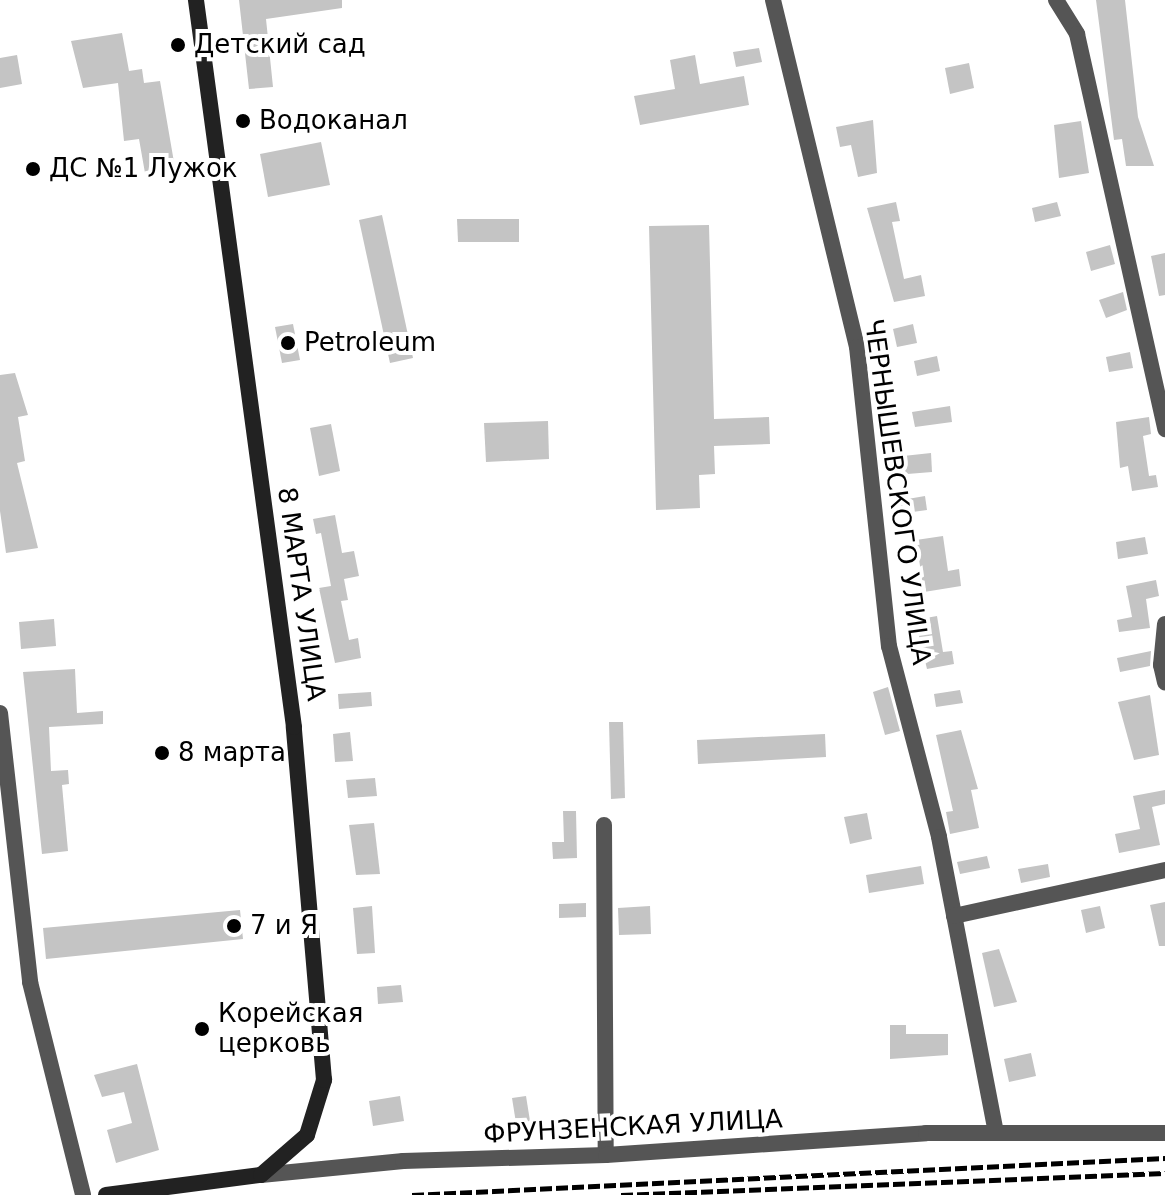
<!DOCTYPE html>
<meta charset="utf-8">
<style>
body{margin:0}
#map{position:relative;width:1165px;height:1195px;overflow:hidden;background:#fff;font-family:"DejaVu Sans",sans-serif}
div>[style]{position:absolute}
.building>*{inset:0;background:#c4c4c4}
.street>*{height:16px;margin:-8px;padding:0 8px;transform-origin:8px;border-radius:8px;background:#555}
.secondary>*{height:16px;margin:-8px;padding:0 8px;transform-origin:8px;border-radius:8px;background:#222}
.rail>*{height:5px;margin-top:-2.5px;transform-origin:0;background:repeating-linear-gradient(90deg,#000 0 12px,transparent 0 16px)}
.dots>*{width:22px;height:22px;translate:-50% -50%;box-sizing:border-box;border:4px solid #fff;border-radius:50%}
span{translate:-50% -50%;white-space:nowrap;text-align:center;line-height:1.15;-webkit-text-stroke:8px #fff;paint-order:stroke}
.poi-label{font-size:26px;color:#000}
.left{translate:0 -50%;text-align:left}
.street-label{font-size:26px;color:#000}
</style>
<div id="map">
<div class="building">
<div style="clip-path:polygon(239px 0,342px 0,342px 8px,266px 19px,273px 87px,249px 89px)"></div>
<div style="clip-path:polygon(1096px 0,1125px 0,1138px 117px,1154px 166px,1126px 166px,1122px 139px,1114px 140px)"></div>
<div style="clip-path:polygon(122px 33px,129px 71px,142px 69px,144px 83px,160px 81px,175px 168px,145px 173px,139px 139px,124px 141px,118px 83px,83px 88px,71px 41px)"></div>
<div style="clip-path:polygon(759px 48px,762px 62px,736px 67px,733px 52px)"></div>
<div style="clip-path:polygon(17px 55px,22px 84px,0 88px,0 58px)"></div>
<div style="clip-path:polygon(695px 55px,700px 84px,744px 76px,749px 105px,640px 125px,634px 96px,675px 89px,670px 60px)"></div>
<div style="clip-path:polygon(969px 63px,974px 88px,950px 94px,945px 68px)"></div>
<div style="clip-path:polygon(873px 120px,877px 173px,858px 177px,851px 145px,840px 147px,836px 127px)"></div>
<div style="clip-path:polygon(1081px 121px,1089px 173px,1059px 178px,1054px 125px)"></div>
<div style="clip-path:polygon(321px 142px,330px 185px,268px 197px,260px 154px)"></div>
<div style="clip-path:polygon(896px 202px,900px 221px,892px 222px,904px 279px,921px 275px,925px 296px,894px 302px,867px 208px)"></div>
<div style="clip-path:polygon(1057px 202px,1061px 216px,1035px 222px,1032px 208px)"></div>
<div style="clip-path:polygon(382px 215px,413px 358px,390px 363px,359px 220px)"></div>
<div style="clip-path:polygon(457px 219px,519px 219px,519px 242px,458px 242px)"></div>
<div style="clip-path:polygon(709px 225px,714px 419px,769px 417px,770px 444px,714px 446px,715px 474px,699px 475px,700px 508px,656px 510px,649px 226px)"></div>
<div style="clip-path:polygon(1110px 245px,1115px 264px,1091px 271px,1086px 252px)"></div>
<div style="clip-path:polygon(1165px 253px,1165px 295px,1159px 296px,1151px 256px)"></div>
<div style="clip-path:polygon(1123px 292px,1127px 310px,1106px 318px,1099px 300px)"></div>
<div style="clip-path:polygon(293px 324px,300px 360px,282px 363px,275px 327px)"></div>
<div style="clip-path:polygon(913px 324px,917px 343px,897px 347px,893px 329px)"></div>
<div style="clip-path:polygon(1130px 352px,1133px 368px,1109px 372px,1106px 357px)"></div>
<div style="clip-path:polygon(937px 356px,940px 371px,917px 376px,914px 361px)"></div>
<div style="clip-path:polygon(15px 373px,28px 415px,18px 417px,25px 461px,17px 463px,38px 548px,6px 553px,0 511px,0 375px)"></div>
<div style="clip-path:polygon(950px 406px,952px 422px,915px 427px,912px 412px)"></div>
<div style="clip-path:polygon(1149px 417px,1151px 434px,1143px 436px,1149px 476px,1156px 475px,1158px 487px,1132px 491px,1128px 466px,1120px 468px,1116px 422px)"></div>
<div style="clip-path:polygon(548px 421px,549px 459px,486px 462px,484px 423px)"></div>
<div style="clip-path:polygon(331px 424px,340px 471px,319px 476px,310px 428px)"></div>
<div style="clip-path:polygon(931px 453px,932px 472px,895px 475px,894px 457px)"></div>
<div style="clip-path:polygon(925px 496px,927px 510px,898px 514px,896px 501px)"></div>
<div style="clip-path:polygon(335px 515px,342px 553px,354px 551px,359px 576px,344px 579px,348px 600px,341px 601px,349px 640px,358px 638px,361px 658px,335px 663px,319px 588px,331px 586px,321px 533px,316px 534px,313px 519px)"></div>
<div style="clip-path:polygon(943px 536px,948px 571px,959px 569px,961px 586px,924px 592px,916px 540px)"></div>
<div style="clip-path:polygon(1145px 537px,1148px 554px,1118px 559px,1116px 542px)"></div>
<div style="clip-path:polygon(1156px 580px,1159px 596px,1146px 599px,1150px 628px,1119px 632px,1117px 620px,1132px 617px,1126px 586px)"></div>
<div style="clip-path:polygon(937px 616px,943px 652px,952px 651px,954px 664px,927px 669px,915px 620px)"></div>
<div style="clip-path:polygon(54px 619px,56px 646px,21px 649px,19px 622px)"></div>
<div style="clip-path:polygon(1151px 651px,1150px 666px,1120px 672px,1117px 658px)"></div>
<div style="clip-path:polygon(75px 669px,77px 713px,103px 711px,103px 724px,49px 727px,51px 771px,68px 770px,69px 784px,62px 785px,68px 851px,42px 854px,23px 672px)"></div>
<div style="clip-path:polygon(888px 687px,900px 731px,885px 735px,873px 692px)"></div>
<div style="clip-path:polygon(960px 690px,963px 703px,936px 707px,934px 694px)"></div>
<div style="clip-path:polygon(371px 692px,372px 706px,339px 709px,338px 694px)"></div>
<div style="clip-path:polygon(1150px 695px,1159px 755px,1134px 760px,1118px 702px)"></div>
<div style="clip-path:polygon(609px 722px,623px 722px,625px 798px,611px 799px)"></div>
<div style="clip-path:polygon(961px 730px,978px 789px,971px 790px,979px 828px,950px 834px,946px 812px,953px 811px,936px 735px)"></div>
<div style="clip-path:polygon(350px 732px,353px 761px,335px 762px,333px 734px)"></div>
<div style="clip-path:polygon(825px 734px,826px 757px,698px 764px,697px 740px)"></div>
<div style="clip-path:polygon(375px 778px,377px 796px,348px 798px,346px 780px)"></div>
<div style="clip-path:polygon(1165px 790px,1165px 804px,1152px 807px,1160px 845px,1119px 853px,1115px 834px,1140px 829px,1133px 796px)"></div>
<div style="clip-path:polygon(563px 811px,576px 811px,577px 858px,553px 859px,552px 842px,564px 842px)"></div>
<div style="clip-path:polygon(867px 813px,872px 839px,850px 844px,844px 817px)"></div>
<div style="clip-path:polygon(374px 823px,380px 874px,356px 875px,349px 825px)"></div>
<div style="clip-path:polygon(987px 856px,990px 868px,960px 874px,957px 862px)"></div>
<div style="clip-path:polygon(1048px 864px,1050px 877px,1021px 883px,1018px 869px)"></div>
<div style="clip-path:polygon(921px 866px,924px 884px,869px 893px,866px 875px)"></div>
<div style="clip-path:polygon(1165px 902px,1165px 946px,1159px 946px,1150px 905px)"></div>
<div style="clip-path:polygon(586px 903px,586px 917px,559px 918px,559px 904px)"></div>
<div style="clip-path:polygon(372px 906px,375px 953px,357px 954px,353px 908px)"></div>
<div style="clip-path:polygon(650px 906px,651px 934px,619px 935px,618px 908px)"></div>
<div style="clip-path:polygon(1100px 906px,1105px 928px,1086px 933px,1081px 910px)"></div>
<div style="clip-path:polygon(240px 910px,243px 939px,46px 959px,43px 928px)"></div>
<div style="clip-path:polygon(999px 949px,1017px 1002px,994px 1007px,982px 953px)"></div>
<div style="clip-path:polygon(401px 985px,403px 1002px,378px 1004px,377px 987px)"></div>
<div style="clip-path:polygon(890px 1025px,906px 1025px,906px 1034px,948px 1034px,948px 1055px,890px 1059px)"></div>
<div style="clip-path:polygon(1031px 1053px,1036px 1076px,1009px 1082px,1004px 1059px)"></div>
<div style="clip-path:polygon(137px 1064px,159px 1150px,116px 1163px,107px 1130px,132px 1123px,124px 1092px,102px 1097px,94px 1075px)"></div>
<div style="clip-path:polygon(400px 1096px,404px 1121px,373px 1126px,369px 1101px)"></div>
<div style="clip-path:polygon(526px 1096px,530px 1121px,516px 1123px,512px 1098px)"></div>
</div>
<div class="street">
<div style="left:773px;top:0;width:357px;rotate:76.4deg"></div>
<div style="left:857px;top:347px;width:301px;rotate:83.9deg"></div>
<div style="left:889px;top:646px;width:197px;rotate:75.3deg"></div>
<div style="left:939px;top:837px;width:301px;rotate:79.1deg"></div>
<div style="left:1056px;top:0;width:40px;rotate:58deg"></div>
<div style="left:1077px;top:34px;width:405px;rotate:77.4deg"></div>
<div style="left:1165px;top:624px;width:41px;rotate:95.6deg"></div>
<div style="left:1161px;top:665px;width:18px;rotate:77deg"></div>
<div style="left:0;top:713px;width:271px;rotate:83.6deg"></div>
<div style="left:30px;top:982px;width:219px;rotate:76deg"></div>
<div style="left:604px;top:825px;width:330px;rotate:89.7deg"></div>
<div style="left:954px;top:916px;width:216px;rotate:-12.3deg"></div>
<div style="left:261px;top:1175px;width:143px;rotate:-5.6deg"></div>
<div style="left:403px;top:1161px;width:203px;rotate:-1.7deg"></div>
<div style="left:606px;top:1155px;width:321px;rotate:-3.9deg"></div>
<div style="left:926px;top:1133px;width:239px"></div>
</div>
<div class="secondary">
<div style="left:106px;top:1195px;width:156px;rotate:-7.4deg"></div>
<div style="left:261px;top:1175px;width:61px;rotate:-41deg"></div>
<div style="left:307px;top:1135px;width:58px;rotate:-72.8deg"></div>
<div style="left:324px;top:1080px;width:354px;rotate:-94.9deg"></div>
<div style="left:294px;top:727px;width:734px;rotate:-97.68deg"></div>
</div>
<div class="rail">
<div style="left:412px;top:1195px;width:754px;rotate:-2.81deg"></div>
<div style="left:621px;top:1195px;width:544px;rotate:-2.32deg"></div>
</div>
<div class="dots">
<div style="left:178px;top:45px;background:#000"></div>
<div style="left:243px;top:121px;background:#000"></div>
<div style="left:33px;top:169px;background:#000"></div>
<div style="left:288px;top:343px;background:#000"></div>
<div style="left:162px;top:753px;background:#000"></div>
<div style="left:234px;top:926px;background:#000"></div>
<div style="left:202px;top:1029px;background:#000"></div>
</div>
<div class="poi-label">
<span class="left" style="left:194px;top:45px">Детский сад</span>
<span class="left" style="left:259px;top:121px">Водоканал</span>
<span class="left" style="left:49px;top:169px">ДС №1 Лужок</span>
<span class="left" style="left:304px;top:343px">Petroleum</span>
<span class="left" style="left:178px;top:753px">8 марта</span>
<span class="left" style="left:250px;top:926px">7 и Я</span>
<span class="left" style="left:218px;top:1029px">Корейская<br>церковь</span>
</div>
<div class="street-label">
<span style="left:897px;top:492px;rotate:82deg">ЧЕРНЫШЕВСКОГО УЛИЦА</span>
<span style="left:301px;top:594px;rotate:82deg">8 МАРТА УЛИЦА</span>
<span style="left:633px;top:1127px;rotate:-3deg">ФРУНЗЕНСКАЯ УЛИЦА</span>
</div>
</div>
